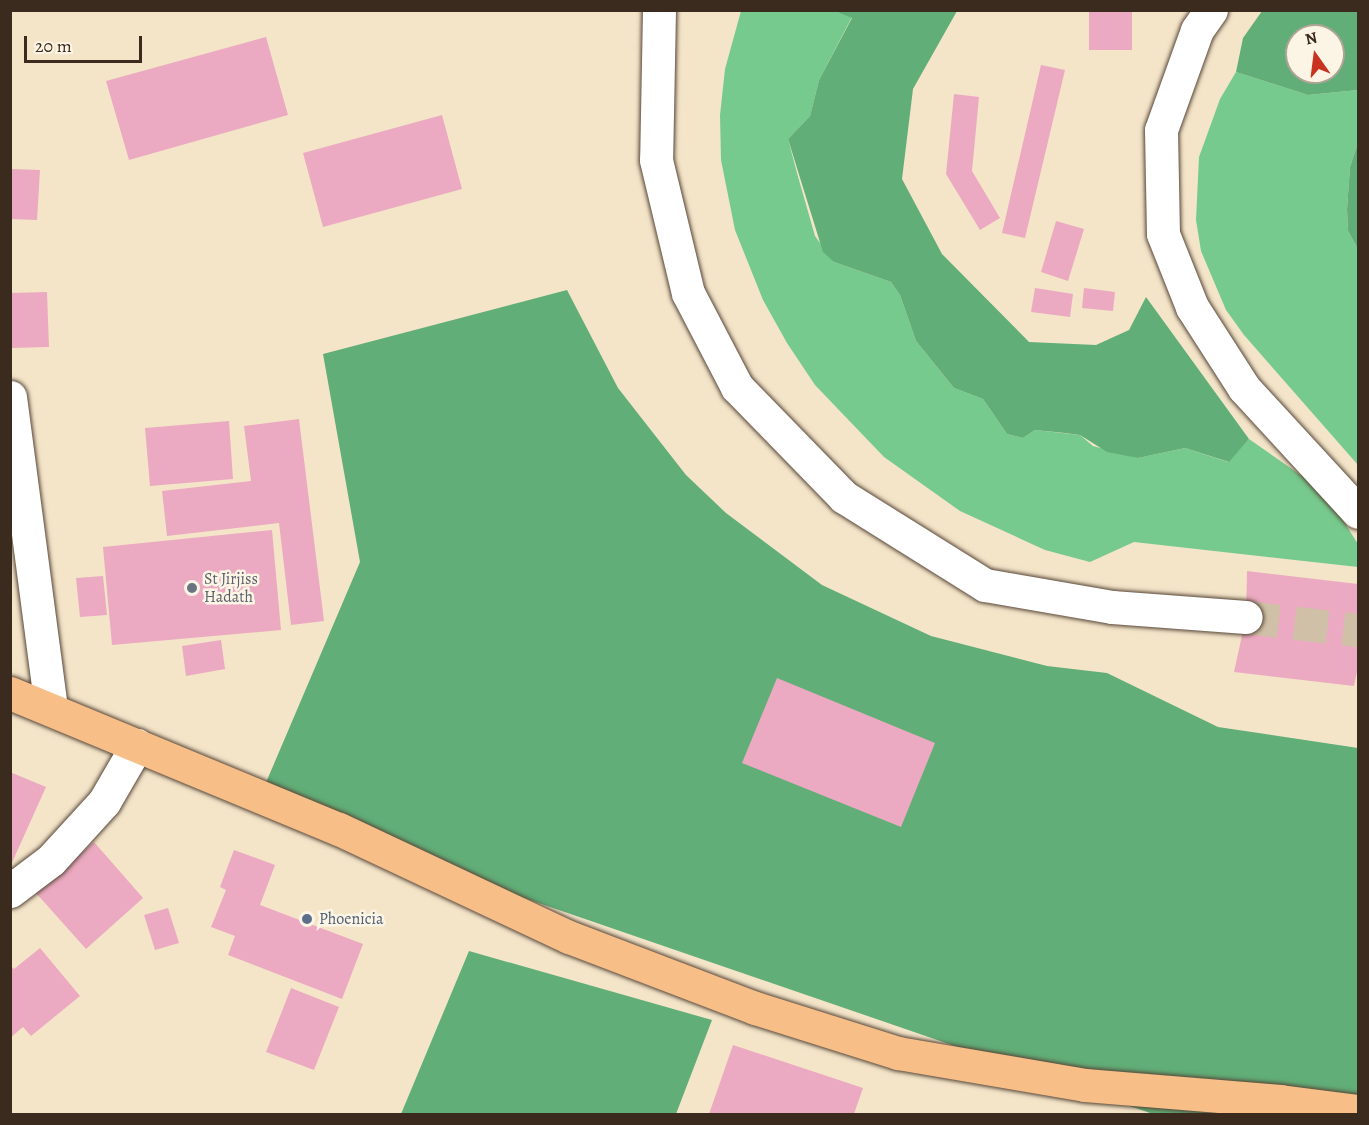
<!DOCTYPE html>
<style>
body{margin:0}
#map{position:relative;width:1369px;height:1125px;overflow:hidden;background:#f4e5c9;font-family:Alegreya,serif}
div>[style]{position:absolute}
.green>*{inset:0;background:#77ca8d}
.forest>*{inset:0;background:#61ae78}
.building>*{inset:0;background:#ebaac1}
.minor-tunnel>*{height:33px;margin-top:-16.5px;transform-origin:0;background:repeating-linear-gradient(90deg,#cfc0a7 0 33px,transparent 0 49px)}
.roads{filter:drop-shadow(0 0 2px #574638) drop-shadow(0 0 2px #574638)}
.minor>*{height:33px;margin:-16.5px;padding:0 16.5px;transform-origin:16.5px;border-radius:16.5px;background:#fff}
.major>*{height:33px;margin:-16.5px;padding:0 16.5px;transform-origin:16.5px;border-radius:16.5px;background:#f7be88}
.dots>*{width:16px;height:16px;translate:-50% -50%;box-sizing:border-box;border:3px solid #fcf5e5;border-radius:50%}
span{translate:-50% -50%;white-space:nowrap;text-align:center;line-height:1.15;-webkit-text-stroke:5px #fcf5e5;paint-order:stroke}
.worship-label{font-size:16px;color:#5b616d}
.left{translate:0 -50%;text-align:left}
.service-label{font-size:16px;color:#4e5e75}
.frame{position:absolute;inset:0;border:12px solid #3b2a1e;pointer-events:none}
.north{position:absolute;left:1285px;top:24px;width:60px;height:60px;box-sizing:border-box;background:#fcf5e5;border:2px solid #afa495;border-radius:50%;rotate:346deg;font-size:16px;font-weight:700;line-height:24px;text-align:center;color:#3b2a1e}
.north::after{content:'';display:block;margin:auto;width:21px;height:27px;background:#c8321e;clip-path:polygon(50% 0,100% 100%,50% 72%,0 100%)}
.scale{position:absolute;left:24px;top:36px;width:118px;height:27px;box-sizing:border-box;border:3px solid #3b2a1e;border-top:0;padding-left:8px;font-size:18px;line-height:21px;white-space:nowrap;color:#3b2a1e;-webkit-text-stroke:4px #fcf5e5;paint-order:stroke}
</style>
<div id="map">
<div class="green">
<div style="clip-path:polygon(741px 11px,835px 11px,852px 17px,819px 80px,810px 116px,788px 139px,797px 173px,815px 236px,834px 262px,891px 282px,900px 295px,916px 341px,954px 388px,983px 399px,1007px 434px,1023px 438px,1035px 430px,1080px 435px,1093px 446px,1138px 458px,1185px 448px,1228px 462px,1249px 439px,1312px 483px,1337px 511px,1358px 544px,1358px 567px,1134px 542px,1090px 562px,1045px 550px,960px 511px,884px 457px,815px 385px,787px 343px,763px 300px,735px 230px,721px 160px,720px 115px,725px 69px)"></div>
<div style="clip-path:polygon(1236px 72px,1308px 95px,1358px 90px,1358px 143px,1350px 167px,1347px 209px,1348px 231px,1358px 249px,1358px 465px,1244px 335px,1226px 310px,1201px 251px,1196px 220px,1199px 157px,1220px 99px)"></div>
</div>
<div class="forest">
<div style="clip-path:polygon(835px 11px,957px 11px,913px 89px,902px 179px,942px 254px,1029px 342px,1096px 345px,1129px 330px,1146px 297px,1249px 439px,1229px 462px,1185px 448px,1138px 458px,1107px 452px,1080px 435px,1065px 433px,1035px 430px,1023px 438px,1007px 434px,983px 399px,954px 388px,916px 341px,900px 295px,891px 282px,834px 262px,823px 252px,788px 139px,810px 116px,819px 80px,852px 18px)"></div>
<div style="clip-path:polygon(evenodd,1262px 11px,1358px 11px,1358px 90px,1308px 95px,1236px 72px,1243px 38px,1262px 11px,1297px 36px,1333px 36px,1333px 72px,1297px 72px,1297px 36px)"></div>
<div style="clip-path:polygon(1358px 143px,1358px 249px,1348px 231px,1347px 209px,1350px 167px)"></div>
<div style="clip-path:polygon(567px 290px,618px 388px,686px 475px,726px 513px,822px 585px,931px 636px,1047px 666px,1107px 673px,1218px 727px,1358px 748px,1358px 1114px,1153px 1114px,256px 806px,360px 562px,323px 354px)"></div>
<div style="clip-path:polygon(469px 951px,712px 1020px,676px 1114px,401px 1114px)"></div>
</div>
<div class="building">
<div style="clip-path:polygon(1089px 10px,1132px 10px,1132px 50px,1089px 50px)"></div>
<div style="clip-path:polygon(266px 37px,288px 115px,129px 160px,106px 81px)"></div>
<div style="clip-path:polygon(1041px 65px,1065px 70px,1025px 238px,1002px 233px)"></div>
<div style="clip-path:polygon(954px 94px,979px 97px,972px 171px,1000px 218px,980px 230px,946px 174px)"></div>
<div style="clip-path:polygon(442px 115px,462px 189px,323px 227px,303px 153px)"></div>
<div style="clip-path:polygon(12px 169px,40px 170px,37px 220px,10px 219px)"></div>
<div style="clip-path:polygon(1056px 221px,1084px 229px,1068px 281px,1041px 272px)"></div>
<div style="clip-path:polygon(1035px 288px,1073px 294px,1070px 317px,1031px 312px)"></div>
<div style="clip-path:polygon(1084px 288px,1115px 292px,1113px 311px,1082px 308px)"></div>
<div style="clip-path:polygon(47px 292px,49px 347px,11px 348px,10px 293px)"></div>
<div style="clip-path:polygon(299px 419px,324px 621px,291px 625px,279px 523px,167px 536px,162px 491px,251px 481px,244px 426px)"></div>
<div style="clip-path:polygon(229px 421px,233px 479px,150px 486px,145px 428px)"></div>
<div style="clip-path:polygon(272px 530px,281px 630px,112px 645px,103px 547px)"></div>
<div style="clip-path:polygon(1247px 571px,1358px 584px,1358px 667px,1354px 686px,1234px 672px,1246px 617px)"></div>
<div style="clip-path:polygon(103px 576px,107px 615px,80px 617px,76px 578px)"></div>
<div style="clip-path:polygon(221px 640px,225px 669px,186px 676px,182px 646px)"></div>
<div style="clip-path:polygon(777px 678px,935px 743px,901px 827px,742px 763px)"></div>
<div style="clip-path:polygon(10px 772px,46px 787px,10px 867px)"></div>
<div style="clip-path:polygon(94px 842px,143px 898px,86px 949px,36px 893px)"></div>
<div style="clip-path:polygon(234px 850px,275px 865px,260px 905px,363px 944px,342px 999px,228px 955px,235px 936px,211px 927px,226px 890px,220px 887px)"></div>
<div style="clip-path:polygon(168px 908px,179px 943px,155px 950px,144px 915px)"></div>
<div style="clip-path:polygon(40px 948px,80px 996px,31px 1036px,23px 1027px,10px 1038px,10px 965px,14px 969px)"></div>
<div style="clip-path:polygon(291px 988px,339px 1007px,314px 1070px,266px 1052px)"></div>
<div style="clip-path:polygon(733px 1045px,863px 1088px,854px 1114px,709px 1114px)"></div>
</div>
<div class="minor-tunnel">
<div style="left:1246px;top:617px;width:113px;rotate:6.6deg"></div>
</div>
<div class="roads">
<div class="minor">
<div style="left:659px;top:10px;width:150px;rotate:91.1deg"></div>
<div style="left:656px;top:160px;width:137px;rotate:76.5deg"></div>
<div style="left:688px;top:293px;width:106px;rotate:62.5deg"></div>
<div style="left:737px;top:387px;width:153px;rotate:45.8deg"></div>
<div style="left:844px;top:497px;width:166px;rotate:32deg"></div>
<div style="left:985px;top:585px;width:129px;rotate:9.8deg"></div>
<div style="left:1112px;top:607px;width:134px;rotate:4.3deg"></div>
<div style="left:1211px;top:10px;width:24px;rotate:125deg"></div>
<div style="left:1197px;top:30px;width:106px;rotate:109.8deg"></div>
<div style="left:1161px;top:130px;width:104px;rotate:88.9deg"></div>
<div style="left:1163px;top:234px;width:79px;rotate:68.3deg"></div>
<div style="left:1192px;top:307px;width:96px;rotate:57.3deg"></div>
<div style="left:1244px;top:388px;width:168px;rotate:47.4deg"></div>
<div style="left:10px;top:397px;width:315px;rotate:82.5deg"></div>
<div style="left:10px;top:891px;width:51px;rotate:-37.1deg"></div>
<div style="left:51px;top:860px;width:79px;rotate:-47.6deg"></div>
<div style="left:104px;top:802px;width:66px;rotate:-59.9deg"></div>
</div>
<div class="major">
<div style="left:10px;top:693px;width:356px;rotate:22.5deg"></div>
<div style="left:339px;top:829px;width:254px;rotate:25.2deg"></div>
<div style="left:569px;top:937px;width:199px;rotate:20.9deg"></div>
<div style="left:755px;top:1008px;width:150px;rotate:17.5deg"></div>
<div style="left:898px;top:1053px;width:190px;rotate:9.7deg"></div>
<div style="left:1085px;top:1085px;width:196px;rotate:4.7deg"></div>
<div style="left:1280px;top:1101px;width:79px;rotate:7.3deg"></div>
</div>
</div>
<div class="dots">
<div style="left:192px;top:588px;background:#6b7280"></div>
<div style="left:307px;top:919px;background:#5c6f8a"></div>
</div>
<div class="worship-label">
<span class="left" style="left:204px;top:588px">St Jirjiss<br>Hadath</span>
</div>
<div class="service-label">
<span class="left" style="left:319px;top:919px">Phoenicia</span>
</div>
<div class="frame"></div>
<div class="north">N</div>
<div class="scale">20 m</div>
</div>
